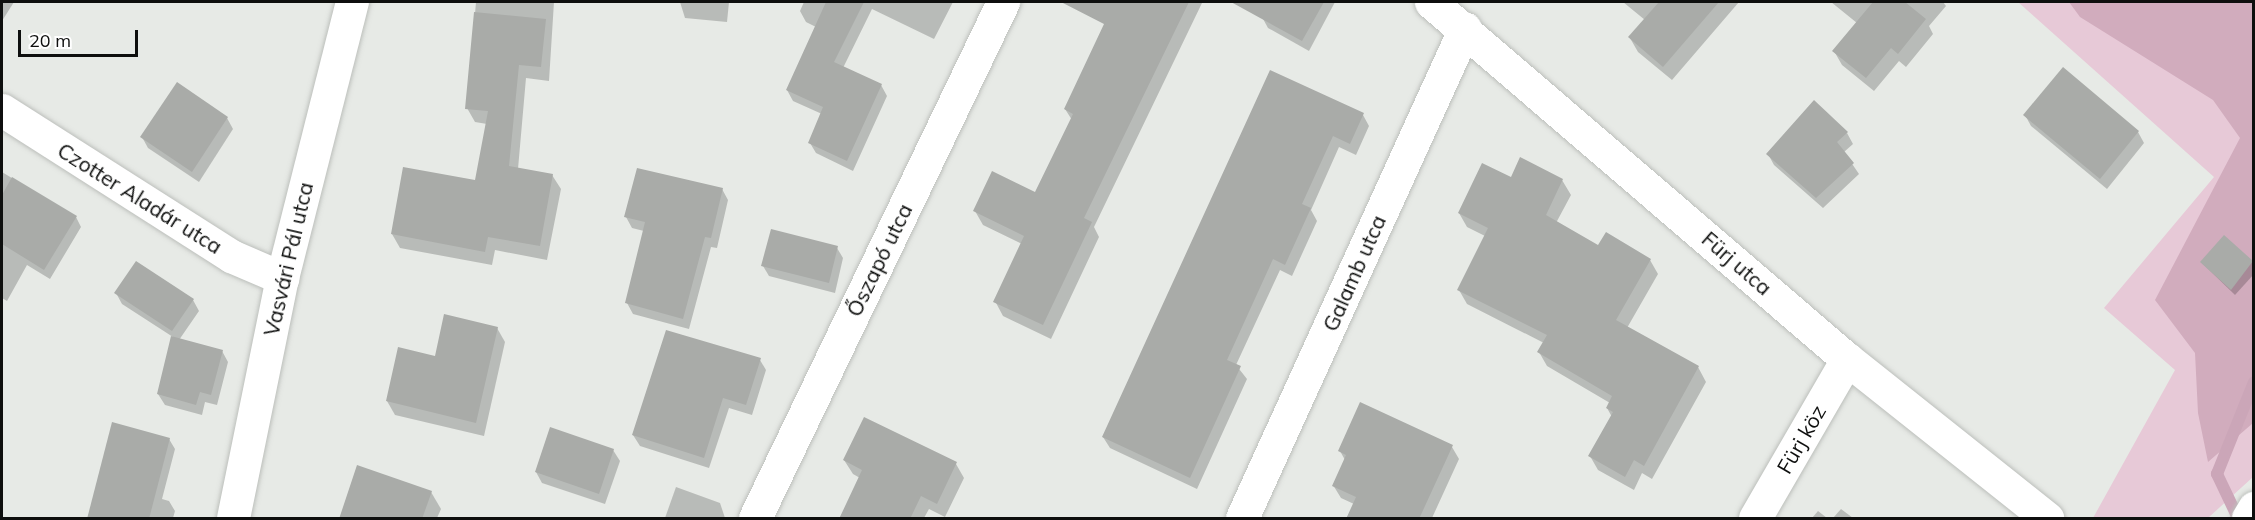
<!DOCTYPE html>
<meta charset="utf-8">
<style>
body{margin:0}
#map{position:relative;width:2255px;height:520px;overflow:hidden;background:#e7eae6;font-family:Mulish,sans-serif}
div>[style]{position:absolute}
.green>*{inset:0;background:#e7c9d7}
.forest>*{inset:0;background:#d1acbd}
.shadow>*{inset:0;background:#0003}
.stream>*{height:12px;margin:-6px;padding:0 6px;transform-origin:6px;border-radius:6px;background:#cba6b8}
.building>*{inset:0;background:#a9aba8}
.roads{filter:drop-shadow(0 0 2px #bcbfbb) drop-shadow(0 0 2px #bcbfbb)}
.street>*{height:33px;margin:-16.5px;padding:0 16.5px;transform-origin:16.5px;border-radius:16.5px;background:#fff}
.secondary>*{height:33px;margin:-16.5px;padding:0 16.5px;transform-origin:16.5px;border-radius:16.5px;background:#fff}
span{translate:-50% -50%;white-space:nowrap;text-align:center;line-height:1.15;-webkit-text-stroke:6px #fff;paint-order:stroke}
.street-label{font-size:21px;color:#0e0f0e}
.frame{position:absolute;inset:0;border:3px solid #0e0f0e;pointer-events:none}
.scale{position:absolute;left:18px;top:30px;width:120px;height:27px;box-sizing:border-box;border:3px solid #0e0f0e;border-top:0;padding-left:8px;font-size:18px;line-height:21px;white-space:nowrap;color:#0e0f0e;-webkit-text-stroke:4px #fff;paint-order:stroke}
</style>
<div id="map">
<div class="green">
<div style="clip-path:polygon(2018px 2px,2253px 2px,2253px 477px,2208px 518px,2093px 518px,2175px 370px,2104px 308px,2214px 177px)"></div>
</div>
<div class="forest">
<div style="clip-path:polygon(2069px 2px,2253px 2px,2253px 423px,2208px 462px,2198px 413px,2195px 353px,2155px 300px,2240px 138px,2213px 100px,2080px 17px)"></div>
</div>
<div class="shadow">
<div style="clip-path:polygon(2px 2px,14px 2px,2px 21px)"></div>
<div style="clip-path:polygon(476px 2px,554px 2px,549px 81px,526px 78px,518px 169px,552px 175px,561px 189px,547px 260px,495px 250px,492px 265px,400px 248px,392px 234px,477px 182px,487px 124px,475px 122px,467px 108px)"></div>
<div style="clip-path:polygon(680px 2px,729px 2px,727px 22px,685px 18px)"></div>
<div style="clip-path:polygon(804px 2px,953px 2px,934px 39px,872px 9px,843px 68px,881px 85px,887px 96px,853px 171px,816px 153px,810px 143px,822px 114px,793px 101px,787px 90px,816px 27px,806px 22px,800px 11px)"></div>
<div style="clip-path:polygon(1115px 2px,1202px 3px,1094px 227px,1099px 237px,1051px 339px,1003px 316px,995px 301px,1022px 244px,983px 225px,975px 211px,1036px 194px,1072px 120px,1065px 109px)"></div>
<div style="clip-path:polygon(1270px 2px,1335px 2px,1309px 51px,1268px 28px,1262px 17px)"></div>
<div style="clip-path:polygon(1623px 2px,1739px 2px,1672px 80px,1638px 52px,1630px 38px,1645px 20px)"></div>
<div style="clip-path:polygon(1831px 2px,1943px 2px,1946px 6px,1929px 26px,1933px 34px,1906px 67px,1899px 61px,1874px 91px,1842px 65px,1834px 51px,1857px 23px)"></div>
<div style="clip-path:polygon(1270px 72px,1363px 115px,1369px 126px,1356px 155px,1339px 147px,1311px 210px,1317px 221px,1292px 276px,1280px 270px,1236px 365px,1247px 379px,1197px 489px,1110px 448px,1103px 437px)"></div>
<div style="clip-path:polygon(2025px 115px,2138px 132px,2144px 143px,2107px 189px,2031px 126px)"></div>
<div style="clip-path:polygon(227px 118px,233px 129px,199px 182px,148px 148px,142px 137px)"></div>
<div style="clip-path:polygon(1847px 133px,1853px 144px,1844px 152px,1859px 174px,1823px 208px,1774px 165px,1768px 154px)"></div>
<div style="clip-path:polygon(1521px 159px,1562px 180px,1571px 195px,1556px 223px,1599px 247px,1650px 260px,1658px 274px,1627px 328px,1698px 367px,1706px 382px,1652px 479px,1642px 473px,1634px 490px,1598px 470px,1590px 456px,1612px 417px,1607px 408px,1610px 403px,1547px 366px,1539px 352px,1544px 343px,1467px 304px,1459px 290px,1485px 236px,1467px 227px,1459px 213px,1511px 179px)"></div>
<div style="clip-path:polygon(2px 172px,76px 217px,81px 227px,50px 279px,27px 265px,7px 301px,2px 298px)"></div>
<div style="clip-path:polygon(722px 189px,728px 200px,717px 248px,711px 247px,689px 329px,633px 314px,627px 303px,644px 231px,632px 228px,626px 217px)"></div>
<div style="clip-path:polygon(2224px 237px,2254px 263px,2254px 274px,2235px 295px,2202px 263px)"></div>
<div style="clip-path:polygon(837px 248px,843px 258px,835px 293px,769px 276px,763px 266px)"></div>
<div style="clip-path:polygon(116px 293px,193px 300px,199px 311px,179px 340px,222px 351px,228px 362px,217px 405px,205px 402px,202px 415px,165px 405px,158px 394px,173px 337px,122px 304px)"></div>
<div style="clip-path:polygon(497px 328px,505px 342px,484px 436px,395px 415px,387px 401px,436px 358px)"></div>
<div style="clip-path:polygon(760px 360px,766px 370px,752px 415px,729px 408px,709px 468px,640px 446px,633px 435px)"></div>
<div style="clip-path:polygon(169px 439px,175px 449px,162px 499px,169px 501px,175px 511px,173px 518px,89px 518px)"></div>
<div style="clip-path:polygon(1452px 447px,1459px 459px,1432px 518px,1347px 518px,1354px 504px,1341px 498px,1333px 485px,1345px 460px,1340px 451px)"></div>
<div style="clip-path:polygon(613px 450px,620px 461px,605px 504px,542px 483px,536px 472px)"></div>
<div style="clip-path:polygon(844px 460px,956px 464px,964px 478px,945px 517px,929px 509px,924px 518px,840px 518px,860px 478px,853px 474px)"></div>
<div style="clip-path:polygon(676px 487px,720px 503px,725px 518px,665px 518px)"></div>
<div style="clip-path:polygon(431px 492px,441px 509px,437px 518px,341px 518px)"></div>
<div style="clip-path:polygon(1841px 509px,1853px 518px,1833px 518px)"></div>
<div style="clip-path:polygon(1818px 511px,1827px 518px,1812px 518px)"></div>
</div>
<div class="stream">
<div style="left:2238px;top:518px;width:49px;rotate:-115.5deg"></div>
<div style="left:2217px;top:474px;width:99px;rotate:-68.1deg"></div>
</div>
<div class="building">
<div style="clip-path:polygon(826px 2px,864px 2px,834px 62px,882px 84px,847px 161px,808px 143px,823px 107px,786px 90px)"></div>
<div style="clip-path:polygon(1061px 2px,1189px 2px,1084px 218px,1092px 222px,1043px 325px,993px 302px,1024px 236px,973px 211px,992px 171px,1035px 192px,1073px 114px,1064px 109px,1104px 24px)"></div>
<div style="clip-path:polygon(1231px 2px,1324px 2px,1302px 41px)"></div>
<div style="clip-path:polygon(1659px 2px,1719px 2px,1663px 67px,1628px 37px)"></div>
<div style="clip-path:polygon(1873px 2px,1905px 2px,1926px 19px,1898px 54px,1891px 48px,1866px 78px,1832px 51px)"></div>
<div style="clip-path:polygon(474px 12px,546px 19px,541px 67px,519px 65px,509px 166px,553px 174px,540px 246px,488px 237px,485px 252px,391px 234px,403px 167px,475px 180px,488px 111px,465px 109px)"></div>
<div style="clip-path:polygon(2063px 67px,2139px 131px,2100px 179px,2023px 115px)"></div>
<div style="clip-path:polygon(1270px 70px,1364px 113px,1350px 144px,1333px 136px,1302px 204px,1311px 208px,1285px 265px,1273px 259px,1227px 360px,1241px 366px,1190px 478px,1102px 437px)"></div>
<div style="clip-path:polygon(177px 82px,228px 117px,192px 172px,140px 137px)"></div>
<div style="clip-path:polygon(1814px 100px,1848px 132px,1837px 142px,1854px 163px,1816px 198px,1766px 154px)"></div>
<div style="clip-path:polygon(1520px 157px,1563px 179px,1546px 215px,1598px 245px,1606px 232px,1651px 259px,1616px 320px,1699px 366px,1644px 466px,1634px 460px,1625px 477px,1588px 456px,1613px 412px,1606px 408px,1612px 396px,1537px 352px,1547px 335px,1457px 290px,1488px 228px,1458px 213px,1482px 163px,1511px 177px)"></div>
<div style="clip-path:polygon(637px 168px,723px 188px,711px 238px,705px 237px,683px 319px,625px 303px,645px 222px,624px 217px)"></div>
<div style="clip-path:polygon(12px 177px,77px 216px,44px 270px,2px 244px,2px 195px)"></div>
<div style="clip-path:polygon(771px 229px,838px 246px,829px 283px,761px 266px)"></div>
<div style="clip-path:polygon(2224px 235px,2253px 261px,2231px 290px,2200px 262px)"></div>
<div style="clip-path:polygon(136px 261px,194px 299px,172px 331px,114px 293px)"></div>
<div style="clip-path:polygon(444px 314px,498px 327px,476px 423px,386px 401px,398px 347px,435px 356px)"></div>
<div style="clip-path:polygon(666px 330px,761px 358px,746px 405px,723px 398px,704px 458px,632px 435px)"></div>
<div style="clip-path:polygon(171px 336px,223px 350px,211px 395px,200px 392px,196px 405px,157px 394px)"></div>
<div style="clip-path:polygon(1360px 402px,1453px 445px,1419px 519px,1346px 519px,1356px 497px,1332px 486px,1346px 455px,1338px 451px)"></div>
<div style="clip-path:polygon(864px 417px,957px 462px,937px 504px,921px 496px,910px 519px,839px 519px,862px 470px,843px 460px)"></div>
<div style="clip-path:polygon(112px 422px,170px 438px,149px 519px,87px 519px)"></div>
<div style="clip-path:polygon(550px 427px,614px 449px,599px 494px,535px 472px)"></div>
<div style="clip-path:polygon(357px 465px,432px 491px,422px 519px,339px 519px)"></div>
</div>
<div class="roads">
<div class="street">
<div style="left:1431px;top:2px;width:548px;rotate:40.64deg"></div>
<div style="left:1847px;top:359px;width:256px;rotate:38.5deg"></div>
<div style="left:2px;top:110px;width:272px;rotate:32.5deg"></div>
<div style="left:231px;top:256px;width:56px;rotate:23.3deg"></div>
<div style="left:233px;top:518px;width:245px;rotate:-78.5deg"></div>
<div style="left:282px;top:278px;width:285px;rotate:-75.8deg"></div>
<div style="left:755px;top:518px;width:573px;rotate:-64.33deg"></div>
<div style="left:1242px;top:518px;width:538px;rotate:-65.53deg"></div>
<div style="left:1755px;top:518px;width:184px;rotate:-59.9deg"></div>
</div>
<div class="secondary">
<div style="left:2248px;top:518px;width:12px;rotate:-59deg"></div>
</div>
</div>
<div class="street-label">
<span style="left:140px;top:198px;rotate:32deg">Czotter Aladár utca</span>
<span style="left:288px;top:259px;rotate:-77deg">Vasvári Pál utca</span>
<span style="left:879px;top:260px;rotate:-64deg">Őszapó utca</span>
<span style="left:1737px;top:263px;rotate:41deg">Fürj utca</span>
<span style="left:1354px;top:273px;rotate:-66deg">Galamb utca</span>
<span style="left:1801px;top:439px;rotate:-60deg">Fürj köz</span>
</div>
<div class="frame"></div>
<div class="scale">20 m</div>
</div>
